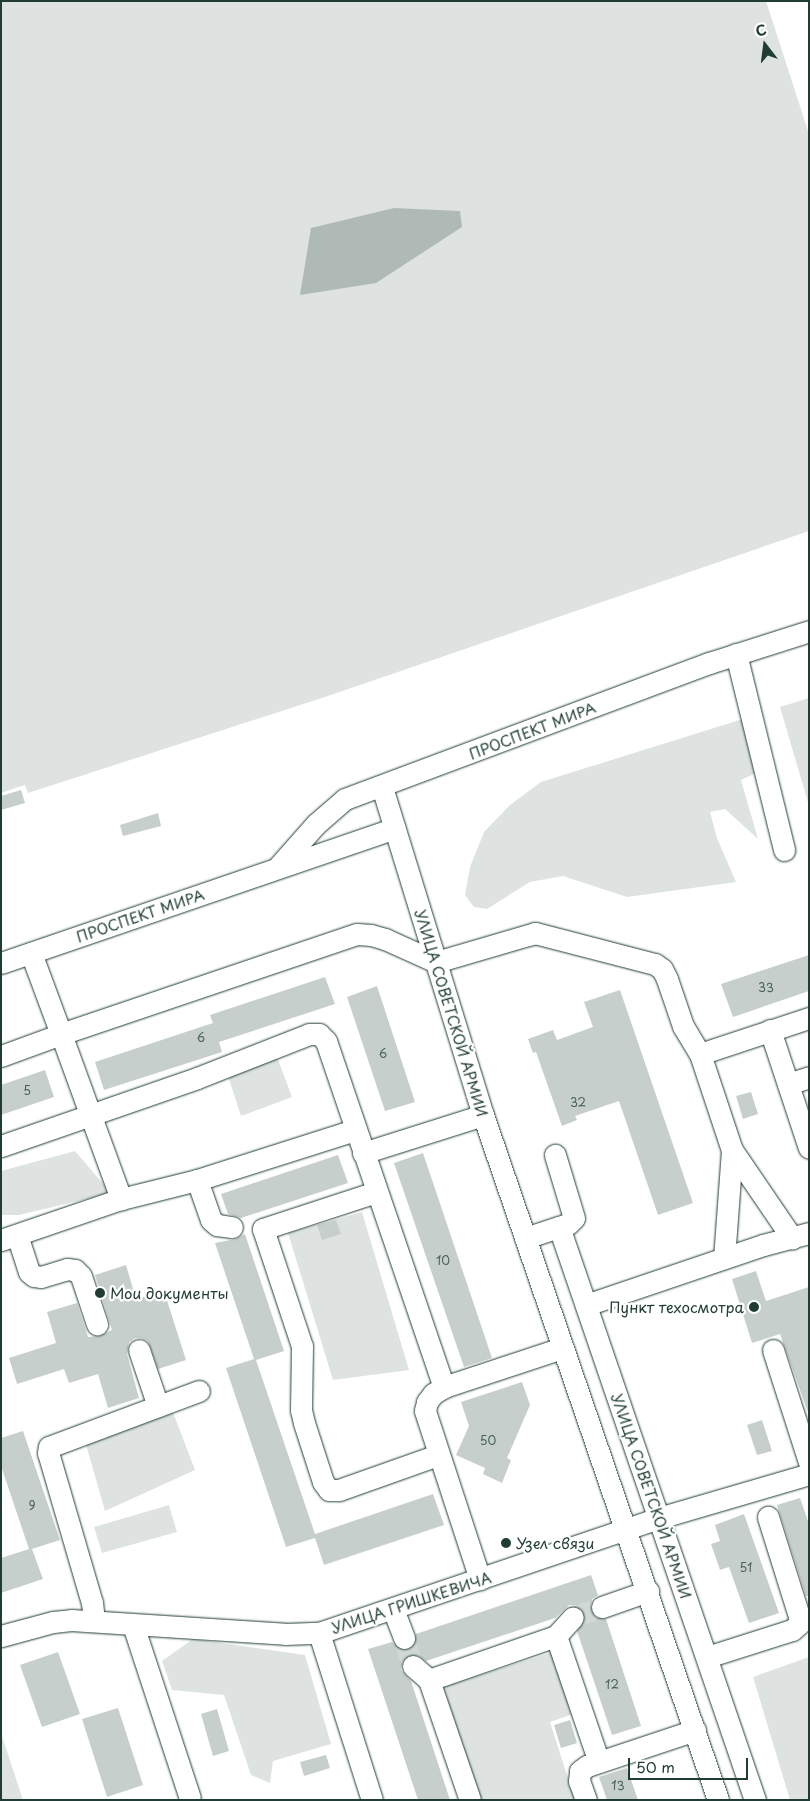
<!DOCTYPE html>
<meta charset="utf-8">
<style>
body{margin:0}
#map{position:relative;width:810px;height:1801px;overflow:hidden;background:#fff;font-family:"Playpen Sans",sans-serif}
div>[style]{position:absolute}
.green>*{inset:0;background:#dee3e2}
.water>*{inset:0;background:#afbab7}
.building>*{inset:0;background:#c7cfcc}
.minor-tunnel>*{height:21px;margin-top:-10.5px;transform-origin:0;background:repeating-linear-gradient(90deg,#d2d8d6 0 21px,transparent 0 32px)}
.roads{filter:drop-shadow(0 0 1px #1f3d34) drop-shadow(0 0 1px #1f3d34)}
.minor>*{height:21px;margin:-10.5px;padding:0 10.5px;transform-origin:10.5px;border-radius:10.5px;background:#fff}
.dots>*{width:14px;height:14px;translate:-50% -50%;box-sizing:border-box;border:2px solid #fff;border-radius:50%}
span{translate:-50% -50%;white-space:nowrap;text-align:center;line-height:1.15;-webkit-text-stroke:4.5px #fff;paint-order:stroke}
.number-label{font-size:12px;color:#49625a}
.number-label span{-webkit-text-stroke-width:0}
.street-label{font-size:15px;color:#1f3d34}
.poi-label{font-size:15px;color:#1f3d34}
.left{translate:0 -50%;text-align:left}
.right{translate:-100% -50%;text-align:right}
.frame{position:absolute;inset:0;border:2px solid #1f3d34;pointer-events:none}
.north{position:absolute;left:740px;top:20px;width:50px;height:50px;-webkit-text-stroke:4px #fff;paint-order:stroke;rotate:345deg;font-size:14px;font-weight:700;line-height:20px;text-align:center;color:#1f3d34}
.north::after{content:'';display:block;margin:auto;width:18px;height:22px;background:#1f3d34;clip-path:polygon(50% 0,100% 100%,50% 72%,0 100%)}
.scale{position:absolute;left:628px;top:1758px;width:120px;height:22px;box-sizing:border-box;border:2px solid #1f3d34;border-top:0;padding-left:6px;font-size:15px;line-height:18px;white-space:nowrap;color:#1f3d34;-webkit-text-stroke:4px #fff;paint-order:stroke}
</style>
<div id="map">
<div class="green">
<div style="clip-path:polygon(1px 1px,766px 1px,809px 134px,809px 531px,325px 697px,28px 793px,25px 785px,1px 793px)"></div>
<div style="clip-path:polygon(809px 698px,809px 806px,780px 707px)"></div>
<div style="clip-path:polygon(746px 718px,756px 773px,741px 780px,758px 839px,725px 809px,710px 812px,717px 838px,736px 882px,627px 897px,563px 876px,530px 882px,487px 909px,474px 907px,465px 895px,470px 867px,484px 832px,510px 805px,541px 782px)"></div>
<div style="clip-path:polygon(277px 1057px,292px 1097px,241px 1116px,227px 1073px)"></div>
<div style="clip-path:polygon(75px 1151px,111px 1193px,19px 1215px,1px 1215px,1px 1171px)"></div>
<div style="clip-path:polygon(362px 1212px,409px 1370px,333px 1380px,288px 1233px)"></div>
<div style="clip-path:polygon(169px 1402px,195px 1470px,105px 1511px,83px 1434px)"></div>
<div style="clip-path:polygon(169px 1505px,177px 1532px,102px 1553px,94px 1527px)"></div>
<div style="clip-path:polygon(193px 1639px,305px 1655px,331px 1744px,273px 1761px,270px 1783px,251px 1775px,224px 1695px,172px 1690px,162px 1661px)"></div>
<div style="clip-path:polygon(556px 1651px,576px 1713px,550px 1722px,575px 1800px,479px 1800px,443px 1687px)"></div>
<div style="clip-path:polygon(809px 1657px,809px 1800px,790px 1800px,753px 1677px)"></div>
<div style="clip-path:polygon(1px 1733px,23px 1800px,1px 1800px)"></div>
</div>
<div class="water">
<div style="clip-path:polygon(394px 208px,460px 211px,462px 227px,376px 283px,300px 295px,311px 228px)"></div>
</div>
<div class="building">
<div style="clip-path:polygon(21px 790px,25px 803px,1px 810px,1px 796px)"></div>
<div style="clip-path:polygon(158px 813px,161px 826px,123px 836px,120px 825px)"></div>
<div style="clip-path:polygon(809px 955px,809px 991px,733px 1017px,721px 984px)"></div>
<div style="clip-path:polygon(325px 977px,335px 1004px,219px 1042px,222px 1052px,104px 1090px,95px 1062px,213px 1023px,210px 1015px)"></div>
<div style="clip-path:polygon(377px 986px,415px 1102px,385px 1111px,347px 997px)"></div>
<div style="clip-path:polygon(620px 990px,693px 1203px,658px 1215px,619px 1101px,575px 1116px,577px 1120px,562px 1126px,536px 1052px,533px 1053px,528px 1039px,553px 1030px,557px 1040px,593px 1027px,584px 1002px)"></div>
<div style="clip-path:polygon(45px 1070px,54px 1097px,1px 1115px,1px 1085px)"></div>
<div style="clip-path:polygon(751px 1092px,758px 1114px,743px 1119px,736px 1096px)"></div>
<div style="clip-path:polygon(423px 1153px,492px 1358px,464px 1367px,394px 1163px)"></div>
<div style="clip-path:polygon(338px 1155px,348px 1183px,241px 1218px,228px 1214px,221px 1194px)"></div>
<div style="clip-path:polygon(336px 1220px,341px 1234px,322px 1240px,317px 1225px)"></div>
<div style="clip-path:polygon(245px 1234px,284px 1351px,256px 1360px,315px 1534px,433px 1494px,444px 1525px,324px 1565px,315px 1538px,286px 1547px,226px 1368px,254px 1359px,215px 1243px,236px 1239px)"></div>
<div style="clip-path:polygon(126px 1265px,136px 1299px,164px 1291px,186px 1360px,158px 1369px,148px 1341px,142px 1338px,135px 1338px,129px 1342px,127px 1354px,139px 1398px,108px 1408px,98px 1374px,69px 1383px,64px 1369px,17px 1384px,9px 1358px,56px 1343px,47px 1312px,77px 1303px,88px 1337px,100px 1336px,112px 1330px,95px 1275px)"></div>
<div style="clip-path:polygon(756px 1271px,766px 1301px,809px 1287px,809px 1415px,780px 1334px,752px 1343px,732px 1279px)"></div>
<div style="clip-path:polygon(522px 1382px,530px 1405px,507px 1458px,511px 1460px,502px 1483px,483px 1474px,485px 1468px,456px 1455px,469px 1426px,461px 1402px)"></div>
<div style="clip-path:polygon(762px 1420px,772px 1451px,757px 1455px,747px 1425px)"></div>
<div style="clip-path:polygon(23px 1431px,60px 1540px,32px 1549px,43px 1579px,1px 1593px,1px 1558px,29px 1549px,1px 1466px,1px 1438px)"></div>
<div style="clip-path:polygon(800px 1498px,809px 1524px,809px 1596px,806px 1596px,777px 1505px)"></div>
<div style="clip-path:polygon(744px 1514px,779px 1613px,749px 1623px,729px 1567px,720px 1570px,711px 1544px,720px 1541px,715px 1525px)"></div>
<div style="clip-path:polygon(591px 1575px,598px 1595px,592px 1599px,590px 1611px,594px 1617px,606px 1619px,641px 1726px,612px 1735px,577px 1631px,585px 1620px,585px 1614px,576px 1605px,569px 1605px,555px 1618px,426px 1661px,416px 1654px,409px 1654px,403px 1658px,401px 1670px,411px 1681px,450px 1800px,418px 1800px,368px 1649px,392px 1642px,397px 1648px,408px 1650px,414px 1645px,416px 1634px)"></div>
<div style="clip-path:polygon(58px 1652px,80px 1714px,42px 1727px,20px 1665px)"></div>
<div style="clip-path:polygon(118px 1708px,143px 1785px,107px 1797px,82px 1719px)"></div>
<div style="clip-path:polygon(217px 1709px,229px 1751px,213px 1756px,201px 1714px)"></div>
<div style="clip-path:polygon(570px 1720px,577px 1743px,561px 1748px,554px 1725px)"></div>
<div style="clip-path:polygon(326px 1755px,330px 1768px,304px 1776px,300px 1762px)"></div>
<div style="clip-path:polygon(627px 1768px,638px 1800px,607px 1800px,599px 1777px)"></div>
</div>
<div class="minor-tunnel">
<div style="left:573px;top:1617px;width:31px;rotate:-19deg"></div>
<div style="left:404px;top:1638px;width:29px;rotate:72deg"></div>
</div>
<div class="roads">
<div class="minor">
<div style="left:736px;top:654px;width:202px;rotate:76.2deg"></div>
<div style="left:382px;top:787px;width:343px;rotate:72.9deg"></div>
<div style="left:483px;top:1115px;width:724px;rotate:71.06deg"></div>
<div style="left:278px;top:867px;width:57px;rotate:-48.5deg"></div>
<div style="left:316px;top:824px;width:38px;rotate:-41deg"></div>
<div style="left:345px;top:799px;width:389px;rotate:-20.5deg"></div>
<div style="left:709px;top:663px;width:105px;rotate:-17.7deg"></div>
<div style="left:31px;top:953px;width:86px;rotate:69.7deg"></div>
<div style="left:61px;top:1034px;width:312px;rotate:-18.7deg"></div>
<div style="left:357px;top:934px;width:14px;rotate:4deg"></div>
<div style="left:371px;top:935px;width:15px;rotate:16deg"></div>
<div style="left:385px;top:939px;width:56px;rotate:24.3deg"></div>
<div style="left:436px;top:962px;width:103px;rotate:-16.3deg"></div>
<div style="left:535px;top:933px;width:124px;rotate:14.5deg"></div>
<div style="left:655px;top:964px;width:9px;rotate:36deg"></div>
<div style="left:662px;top:969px;width:11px;rotate:63deg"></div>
<div style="left:667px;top:979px;width:50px;rotate:71.2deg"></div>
<div style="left:683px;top:1026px;width:33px;rotate:59deg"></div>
<div style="left:700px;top:1054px;width:101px;rotate:71.6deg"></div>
<div style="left:732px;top:1150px;width:108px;rotate:94.2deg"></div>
<div style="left:1px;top:963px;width:416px;rotate:-18.9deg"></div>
<div style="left:770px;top:1030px;width:124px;rotate:71.7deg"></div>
<div style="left:700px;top:1054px;width:115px;rotate:-18.3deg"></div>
<div style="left:1px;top:1056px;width:64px;rotate:-20.1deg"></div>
<div style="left:61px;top:1034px;width:176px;rotate:70deg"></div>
<div style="left:788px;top:1084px;width:22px;rotate:-18deg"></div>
<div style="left:1px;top:1146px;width:207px;rotate:-19.1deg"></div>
<div style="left:197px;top:1078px;width:120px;rotate:-21.4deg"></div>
<div style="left:309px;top:1034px;width:10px"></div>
<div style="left:319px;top:1034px;width:10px;rotate:45deg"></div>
<div style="left:326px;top:1041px;width:366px;rotate:71.2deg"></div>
<div style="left:444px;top:1387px;width:13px;rotate:148deg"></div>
<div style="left:433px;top:1394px;width:10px;rotate:127deg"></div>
<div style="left:427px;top:1402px;width:9px;rotate:103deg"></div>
<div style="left:425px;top:1411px;width:177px;rotate:71.9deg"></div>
<div style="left:732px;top:1150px;width:107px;rotate:55.7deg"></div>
<div style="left:363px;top:1153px;width:126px;rotate:-17.6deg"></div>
<div style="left:197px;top:1180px;width:42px;rotate:70.7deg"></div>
<div style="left:211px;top:1220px;width:8px;rotate:40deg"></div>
<div style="left:217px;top:1225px;width:15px;rotate:8deg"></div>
<div style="left:376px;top:1192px;width:119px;rotate:161.9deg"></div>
<div style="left:263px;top:1229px;width:123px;rotate:71.6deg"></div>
<div style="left:302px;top:1346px;width:64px;rotate:90.9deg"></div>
<div style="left:301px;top:1410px;width:13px;rotate:77deg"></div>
<div style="left:304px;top:1423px;width:62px;rotate:72.1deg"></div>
<div style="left:323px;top:1482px;width:10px;rotate:53deg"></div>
<div style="left:329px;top:1490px;width:10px"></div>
<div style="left:339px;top:1490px;width:105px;rotate:-19.5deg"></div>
<div style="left:559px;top:1227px;width:606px;rotate:71.12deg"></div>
<div style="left:17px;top:1235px;width:39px;rotate:72deg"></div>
<div style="left:29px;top:1272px;width:6px;rotate:39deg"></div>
<div style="left:34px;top:1276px;width:7px;rotate:8deg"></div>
<div style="left:41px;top:1277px;width:27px;rotate:-17deg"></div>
<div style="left:67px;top:1269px;width:8px;rotate:7deg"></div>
<div style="left:75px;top:1270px;width:8px;rotate:45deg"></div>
<div style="left:81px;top:1276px;width:51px;rotate:71.6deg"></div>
<div style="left:525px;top:1238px;width:45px;rotate:-18deg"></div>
<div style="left:568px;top:1224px;width:8px;rotate:-45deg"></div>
<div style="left:574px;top:1218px;width:66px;rotate:-106.8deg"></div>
<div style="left:1px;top:1240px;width:127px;rotate:-18.9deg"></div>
<div style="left:121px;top:1199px;width:78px;rotate:-14deg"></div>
<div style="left:197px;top:1180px;width:166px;rotate:-17.6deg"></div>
<div style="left:586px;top:1305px;width:187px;rotate:-18.7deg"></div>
<div style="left:763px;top:1245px;width:48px;rotate:-14.6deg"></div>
<div style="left:139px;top:1350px;width:59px;rotate:71.3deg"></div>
<div style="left:773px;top:1350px;width:118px;rotate:72.2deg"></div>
<div style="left:444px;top:1387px;width:124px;rotate:-18.3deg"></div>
<div style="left:602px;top:1607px;width:49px;rotate:-19.2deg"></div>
<div style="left:393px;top:1609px;width:31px;rotate:69deg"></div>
<div style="left:94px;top:1621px;width:18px;rotate:-96deg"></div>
<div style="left:92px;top:1603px;width:156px;rotate:-106.3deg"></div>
<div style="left:48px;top:1453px;width:6px;rotate:-81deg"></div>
<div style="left:49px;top:1447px;width:160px;rotate:-20.5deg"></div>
<div style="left:133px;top:1625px;width:182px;rotate:71.8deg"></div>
<div style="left:319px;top:1633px;width:175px;rotate:72.4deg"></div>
<div style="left:1px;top:1636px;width:54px;rotate:-15.1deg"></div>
<div style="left:53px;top:1622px;width:18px;rotate:-6deg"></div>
<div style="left:71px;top:1620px;width:214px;rotate:3.7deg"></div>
<div style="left:285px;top:1634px;width:34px;rotate:-2deg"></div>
<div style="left:319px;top:1633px;width:359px;rotate:-18.7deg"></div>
<div style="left:659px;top:1518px;width:156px;rotate:-16.3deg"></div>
<div style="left:556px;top:1636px;width:25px;rotate:-48deg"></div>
<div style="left:707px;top:1657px;width:89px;rotate:-17.6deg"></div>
<div style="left:792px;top:1630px;width:9px;rotate:-41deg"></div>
<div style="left:799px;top:1624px;width:8px;rotate:-90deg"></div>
<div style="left:799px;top:1616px;width:104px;rotate:-107.4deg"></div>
<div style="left:413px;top:1666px;width:21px;rotate:41deg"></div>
<div style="left:470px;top:1800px;width:127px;rotate:-108.9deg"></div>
<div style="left:429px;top:1680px;width:134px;rotate:-19.1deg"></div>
<div style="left:556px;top:1636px;width:133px;rotate:71.2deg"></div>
<div style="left:586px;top:1800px;width:20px;rotate:-110deg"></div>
<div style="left:579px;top:1781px;width:10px;rotate:-84deg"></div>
<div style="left:580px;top:1771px;width:9px;rotate:-36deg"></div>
<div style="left:587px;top:1766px;width:114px;rotate:-18.4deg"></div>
</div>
</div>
<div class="dots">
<div style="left:100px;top:1293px;background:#1f3d34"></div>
<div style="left:754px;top:1307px;background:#1f3d34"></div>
<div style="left:506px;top:1543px;background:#1f3d34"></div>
</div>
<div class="number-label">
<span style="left:766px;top:988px">33</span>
<span style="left:201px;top:1038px">6</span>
<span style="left:383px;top:1054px">6</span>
<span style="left:27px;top:1091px">5</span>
<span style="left:578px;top:1103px">32</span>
<span style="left:443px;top:1261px">10</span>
<span style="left:488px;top:1441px">50</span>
<span style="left:32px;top:1506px">9</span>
<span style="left:746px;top:1568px">51</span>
<span style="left:612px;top:1685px">12</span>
<span style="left:618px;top:1786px">13</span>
</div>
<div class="street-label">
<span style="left:532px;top:730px;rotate:-21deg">ПРОСПЕКТ МИРА</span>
<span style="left:140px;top:915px;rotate:-19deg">ПРОСПЕКТ МИРА</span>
<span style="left:452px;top:1013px;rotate:73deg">УЛИЦА СОВЕТСКОЙ АРМИИ</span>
<span style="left:652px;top:1496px;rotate:71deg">УЛИЦА СОВЕТСКОЙ АРМИИ</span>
<span style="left:411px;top:1602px;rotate:-18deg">УЛИЦА ГРИШКЕВИЧА</span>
</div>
<div class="poi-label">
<span class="left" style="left:110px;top:1293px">Мои документы</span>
<span class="right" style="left:744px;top:1307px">Пункт техосмотра</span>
<span class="left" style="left:516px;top:1543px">Узел связи</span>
</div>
<div class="frame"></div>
<div class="north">С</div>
<div class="scale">50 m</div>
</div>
